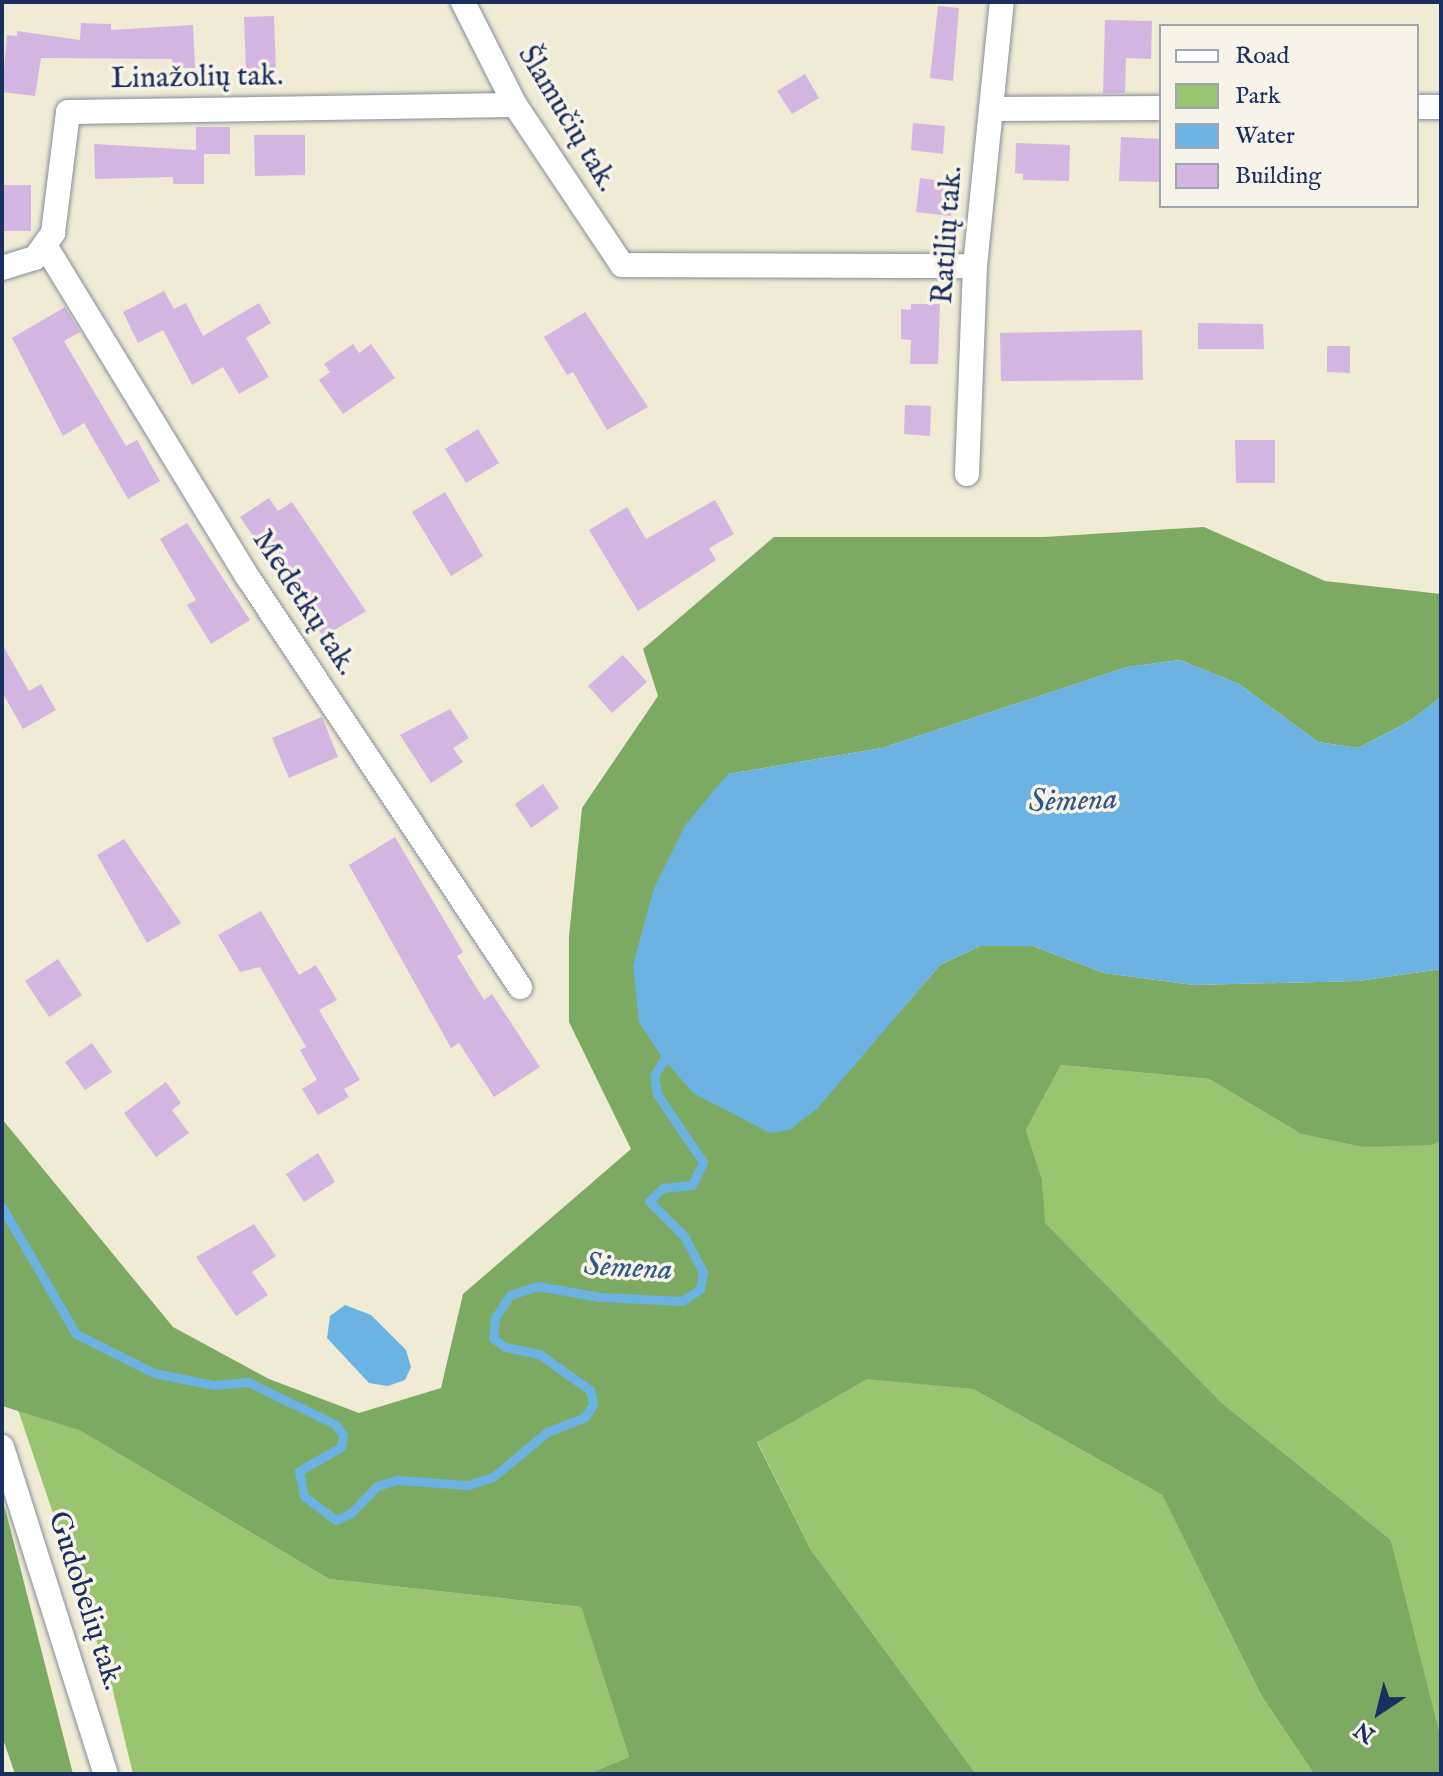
<!DOCTYPE html>
<meta charset="utf-8">
<style>
body{margin:0}
#map{position:relative;width:1443px;height:1776px;overflow:hidden;background:#f0ebd5;font-family:"IM FELL English",serif}
div>[style]{position:absolute}
.green>*{inset:0;background:#9bc470}
.forest>*{inset:0;background:#7caa62}
.water>*{inset:0;background:#6cb3e3}
.stream>*{height:9px;margin:-4.5px;padding:0 4.5px;transform-origin:4.5px;border-radius:4.5px;background:#6cb3e3}
.building>*{inset:0;background:#d3b6e2}
.roads{filter:drop-shadow(0 0 2px #868d9a) drop-shadow(0 0 2px #868d9a)}
.minor>*{height:24px;margin:-12px;padding:0 12px;transform-origin:12px;border-radius:12px;background:#fff}
span{translate:-50% -50%;white-space:nowrap;text-align:center;line-height:1.15;-webkit-text-stroke:7px #f7f3e8;paint-order:stroke}
.street-label{font-size:30px;color:#1b2f5e}
.water-label{font-size:32px;color:#335786;font-style:italic}
.frame{position:absolute;inset:0;border:4px solid #1b2f5e;pointer-events:none}
.legend{position:absolute;left:1159px;top:24px;width:260px;height:184px;box-sizing:border-box;background:#f7f3e8;border:2px solid #9fa5b1;margin:0;padding:10px 14px;list-style:none;font-size:24px;color:#1b2f5e}
.legend li{display:flex;align-items:center;gap:16px;height:40px}
.legend b{width:40px;border:2px solid #9fa5b1}
.north{position:absolute;left:1339px;top:1672px;width:80px;height:80px;-webkit-text-stroke:6px #f7f3e8;paint-order:stroke;rotate:215deg;font-size:22px;font-weight:700;line-height:32px;text-align:center;color:#1b2f5e}
.north::after{content:'';display:block;margin:auto;width:28px;height:36px;background:#1b2f5e;clip-path:polygon(50% 0,100% 100%,50% 72%,0 100%)}
</style>
<div id="map">
<div class="green">
<div style="clip-path:polygon(1061px 1065px,1209px 1079px,1301px 1134px,1362px 1147px,1441px 1141px,1441px 1738px,1391px 1540px,1222px 1403px,1044px 1223px,1042px 1179px,1026px 1130px)"></div>
<div style="clip-path:polygon(867px 1378px,973px 1389px,1162px 1495px,1261px 1695px,1314px 1774px,976px 1774px,811px 1550px,757px 1441px)"></div>
<div style="clip-path:polygon(17px 1407px,79px 1430px,329px 1579px,581px 1607px,629px 1757px,588px 1774px,133px 1774px,112px 1687px)"></div>
</div>
<div class="forest">
<div style="clip-path:polygon(1204px 527px,1325px 581px,1441px 594px,1441px 697px,1410px 721px,1358px 748px,1318px 742px,1239px 684px,1180px 660px,1127px 667px,882px 748px,728px 774px,897px 1015px,940px 965px,980px 946px,1033px 946px,1104px 973px,1194px 985px,1358px 981px,1441px 969px,1441px 1141px,1431px 1145px,1362px 1147px,1301px 1134px,1209px 1079px,1061px 1065px,1026px 1130px,1042px 1179px,1045px 1223px,1222px 1403px,1391px 1540px,1441px 1738px,1441px 1774px,1314px 1774px,1261px 1695px,1162px 1495px,973px 1389px,867px 1379px,757px 1442px,811px 1550px,976px 1774px,588px 1774px,629px 1757px,581px 1607px,329px 1579px,79px 1430px,2px 1406px,2px 1119px,173px 1327px,269px 1379px,359px 1413px,441px 1388px,463px 1294px,631px 1149px,569px 1022px,569px 936px,582px 808px,658px 696px,643px 649px,774px 537px,1044px 537px)"></div>
<div style="clip-path:polygon(2px 1499px,7px 1516px,73px 1774px,15px 1774px,2px 1736px)"></div>
</div>
<div class="water">
<div style="clip-path:polygon(1180px 660px,1239px 684px,1318px 742px,1358px 748px,1410px 721px,1441px 697px,1441px 969px,1358px 981px,1194px 985px,1104px 973px,1033px 946px,980px 946px,940px 965px,817px 1109px,789px 1130px,770px 1133px,693px 1093px,662px 1057px,639px 1022px,633px 965px,654px 888px,686px 824px,728px 774px,882px 748px,1127px 667px)"></div>
<div style="clip-path:polygon(345px 1305px,371px 1315px,406px 1350px,411px 1367px,405px 1380px,388px 1386px,369px 1383px,327px 1338px,330px 1316px)"></div>
</div>
<div class="stream">
<div style="left:2px;top:1207px;width:147px;rotate:59.8deg"></div>
<div style="left:76px;top:1334px;width:87px;rotate:26.6deg"></div>
<div style="left:154px;top:1373px;width:60px;rotate:11.5deg"></div>
<div style="left:213px;top:1385px;width:35px;rotate:-5deg"></div>
<div style="left:248px;top:1382px;width:97px;rotate:25.8deg"></div>
<div style="left:335px;top:1424px;width:14px;rotate:54deg"></div>
<div style="left:343px;top:1435px;width:12px;rotate:99deg"></div>
<div style="left:341px;top:1447px;width:48px;rotate:150.3deg"></div>
<div style="left:299px;top:1471px;width:25px;rotate:79deg"></div>
<div style="left:304px;top:1496px;width:40px;rotate:37deg"></div>
<div style="left:336px;top:1520px;width:17px;rotate:-25deg"></div>
<div style="left:351px;top:1513px;width:37px;rotate:-46deg"></div>
<div style="left:377px;top:1486px;width:21px;rotate:-17deg"></div>
<div style="left:397px;top:1480px;width:71px;rotate:4deg"></div>
<div style="left:468px;top:1485px;width:26px;rotate:-18deg"></div>
<div style="left:493px;top:1477px;width:70px;rotate:-39.8deg"></div>
<div style="left:547px;top:1432px;width:41px;rotate:-21.5deg"></div>
<div style="left:585px;top:1417px;width:15px;rotate:-58deg"></div>
<div style="left:593px;top:1404px;width:14px;rotate:-102deg"></div>
<div style="left:590px;top:1390px;width:62px;rotate:-144.8deg"></div>
<div style="left:539px;top:1354px;width:35px;rotate:-168deg"></div>
<div style="left:505px;top:1347px;width:15px;rotate:-143deg"></div>
<div style="left:493px;top:1338px;width:20px;rotate:-84deg"></div>
<div style="left:495px;top:1318px;width:27px;rotate:-57deg"></div>
<div style="left:510px;top:1295px;width:28px;rotate:-18deg"></div>
<div style="left:537px;top:1286px;width:64px;rotate:9.9deg"></div>
<div style="left:600px;top:1297px;width:82px;rotate:2.8deg"></div>
<div style="left:682px;top:1301px;width:22px;rotate:-34deg"></div>
<div style="left:700px;top:1289px;width:17px;rotate:-80deg"></div>
<div style="left:703px;top:1272px;width:41px;rotate:-117.8deg"></div>
<div style="left:684px;top:1236px;width:49px;rotate:-135deg"></div>
<div style="left:649px;top:1201px;width:19px;rotate:-43deg"></div>
<div style="left:663px;top:1188px;width:29px;rotate:-6deg"></div>
<div style="left:692px;top:1185px;width:25px;rotate:-64deg"></div>
<div style="left:703px;top:1162px;width:82px;rotate:-124.1deg"></div>
<div style="left:657px;top:1094px;width:18px;rotate:-99deg"></div>
<div style="left:654px;top:1076px;width:31px;rotate:-59deg"></div>
</div>
<div class="building">
<div style="clip-path:polygon(938px 6px,959px 8px,953px 81px,930px 78px)"></div>
<div style="clip-path:polygon(274px 16px,276px 72px,246px 73px,244px 17px)"></div>
<div style="clip-path:polygon(1105px 20px,1152px 21px,1151px 59px,1126px 58px,1125px 93px,1103px 93px)"></div>
<div style="clip-path:polygon(81px 23px,111px 24px,111px 30px,193px 25px,195px 68px,172px 68px,172px 59px,41px 58px,35px 96px,2px 92px,7px 35px,17px 36px,17px 31px,80px 40px)"></div>
<div style="clip-path:polygon(805px 74px,819px 98px,792px 114px,777px 91px)"></div>
<div style="clip-path:polygon(913px 123px,945px 126px,943px 154px,911px 150px)"></div>
<div style="clip-path:polygon(196px 127px,230px 127px,230px 154px,204px 154px,204px 184px,173px 184px,173px 177px,95px 179px,94px 144px,196px 150px)"></div>
<div style="clip-path:polygon(254px 135px,305px 135px,305px 175px,255px 176px)"></div>
<div style="clip-path:polygon(1121px 137px,1161px 139px,1161px 182px,1119px 181px)"></div>
<div style="clip-path:polygon(1016px 143px,1070px 145px,1069px 181px,1023px 180px,1023px 174px,1015px 173px)"></div>
<div style="clip-path:polygon(920px 178px,955px 183px,951px 216px,916px 212px)"></div>
<div style="clip-path:polygon(2px 185px,31px 185px,31px 231px,2px 231px)"></div>
<div style="clip-path:polygon(164px 291px,174px 309px,186px 303px,203px 336px,259px 303px,271px 323px,246px 338px,269px 377px,239px 394px,223px 367px,192px 385px,163px 330px,138px 343px,123px 312px)"></div>
<div style="clip-path:polygon(911px 304px,940px 304px,938px 364px,910px 364px,911px 340px,901px 339px,901px 309px,911px 310px)"></div>
<div style="clip-path:polygon(65px 307px,80px 332px,64px 341px,126px 446px,137px 440px,160px 481px,128px 499px,84px 423px,63px 436px,12px 338px)"></div>
<div style="clip-path:polygon(585px 312px,648px 407px,607px 430px,573px 372px,567px 375px,544px 337px)"></div>
<div style="clip-path:polygon(1198px 323px,1263px 324px,1264px 349px,1198px 349px)"></div>
<div style="clip-path:polygon(1142px 330px,1143px 380px,1001px 381px,1000px 333px)"></div>
<div style="clip-path:polygon(353px 344px,359px 353px,371px 344px,395px 378px,343px 414px,319px 380px,330px 372px,324px 364px)"></div>
<div style="clip-path:polygon(1327px 346px,1350px 346px,1350px 373px,1327px 372px)"></div>
<div style="clip-path:polygon(905px 405px,931px 406px,930px 436px,904px 434px)"></div>
<div style="clip-path:polygon(478px 429px,499px 463px,466px 483px,445px 449px)"></div>
<div style="clip-path:polygon(1235px 440px,1275px 440px,1275px 483px,1236px 483px)"></div>
<div style="clip-path:polygon(445px 492px,483px 556px,451px 576px,412px 512px)"></div>
<div style="clip-path:polygon(269px 498px,278px 511px,292px 502px,366px 611px,323px 637px,309px 613px,315px 609px,277px 550px,267px 557px,240px 517px)"></div>
<div style="clip-path:polygon(715px 500px,734px 534px,709px 548px,716px 560px,638px 611px,589px 530px,627px 507px,646px 539px)"></div>
<div style="clip-path:polygon(187px 523px,250px 620px,211px 644px,187px 605px,196px 600px,160px 539px)"></div>
<div style="clip-path:polygon(2px 644px,29px 691px,41px 684px,56px 710px,23px 729px,2px 692px)"></div>
<div style="clip-path:polygon(623px 655px,647px 682px,612px 713px,588px 686px)"></div>
<div style="clip-path:polygon(450px 709px,469px 738px,453px 748px,463px 762px,431px 783px,400px 735px)"></div>
<div style="clip-path:polygon(322px 717px,338px 757px,289px 778px,272px 738px)"></div>
<div style="clip-path:polygon(543px 784px,559px 808px,531px 828px,515px 804px)"></div>
<div style="clip-path:polygon(395px 837px,463px 952px,457px 956px,484px 1000px,492px 994px,540px 1067px,494px 1097px,459px 1043px,451px 1048px,349px 865px)"></div>
<div style="clip-path:polygon(124px 839px,181px 923px,147px 943px,97px 855px)"></div>
<div style="clip-path:polygon(261px 911px,299px 975px,316px 965px,337px 1000px,319px 1010px,360px 1080px,344px 1089px,349px 1097px,318px 1115px,302px 1089px,317px 1080px,300px 1050px,306px 1047px,260px 967px,240px 972px,218px 935px)"></div>
<div style="clip-path:polygon(58px 959px,82px 995px,49px 1017px,25px 981px)"></div>
<div style="clip-path:polygon(92px 1043px,112px 1072px,85px 1090px,65px 1062px)"></div>
<div style="clip-path:polygon(166px 1082px,181px 1103px,172px 1110px,189px 1133px,156px 1157px,124px 1113px)"></div>
<div style="clip-path:polygon(318px 1153px,335px 1182px,304px 1202px,286px 1174px)"></div>
<div style="clip-path:polygon(254px 1224px,276px 1256px,252px 1272px,268px 1295px,236px 1316px,196px 1257px)"></div>
</div>
<div class="roads">
<div class="minor">
<div style="left:463px;top:2px;width:115px;rotate:63.2deg"></div>
<div style="left:515px;top:105px;width:192px;rotate:56.2deg"></div>
<div style="left:622px;top:265px;width:353px;rotate:0.2deg"></div>
<div style="left:1417px;top:107px;width:24px"></div>
<div style="left:991px;top:109px;width:170px;rotate:-0.3deg"></div>
<div style="left:46px;top:247px;width:389px;rotate:58.6deg"></div>
<div style="left:249px;top:579px;width:490px;rotate:56.4deg"></div>
<div style="left:2px;top:268px;width:34px;rotate:-17deg"></div>
<div style="left:35px;top:258px;width:31px;rotate:-54deg"></div>
<div style="left:53px;top:233px;width:122px;rotate:-82.9deg"></div>
<div style="left:68px;top:112px;width:447px;rotate:-0.9deg"></div>
<div style="left:967px;top:474px;width:208px;rotate:-87.8deg"></div>
<div style="left:975px;top:266px;width:265px;rotate:-84.2deg"></div>
<div style="left:2px;top:1447px;width:343px;rotate:72.4deg"></div>
</div>
</div>
<div class="street-label">
<span style="left:197px;top:78px;rotate:-1deg">Linažolių tak.</span>
<span style="left:567px;top:119px;rotate:59deg">Šlamučių tak.</span>
<span style="left:948px;top:235px;rotate:-86deg">Ratilių tak.</span>
<span style="left:304px;top:603px;rotate:57deg">Medetkų tak.</span>
<span style="left:85px;top:1601px;rotate:72deg">Gudobelių tak.</span>
</div>
<div class="water-label">
<span style="left:1073px;top:802px;rotate:-2deg">Sėmena</span>
<span style="left:628px;top:1269px;rotate:3deg">Sėmena</span>
</div>
<div class="frame"></div>
<ul class="legend">
<li><b style="height:10px;background:#fff"></b>Road</li>
<li><b style="height:22px;background:#9bc470"></b>Park</li>
<li><b style="height:22px;background:#6cb3e3"></b>Water</li>
<li><b style="height:22px;background:#d3b6e2"></b>Building</li>
</ul>
<div class="north">N</div>
</div>
